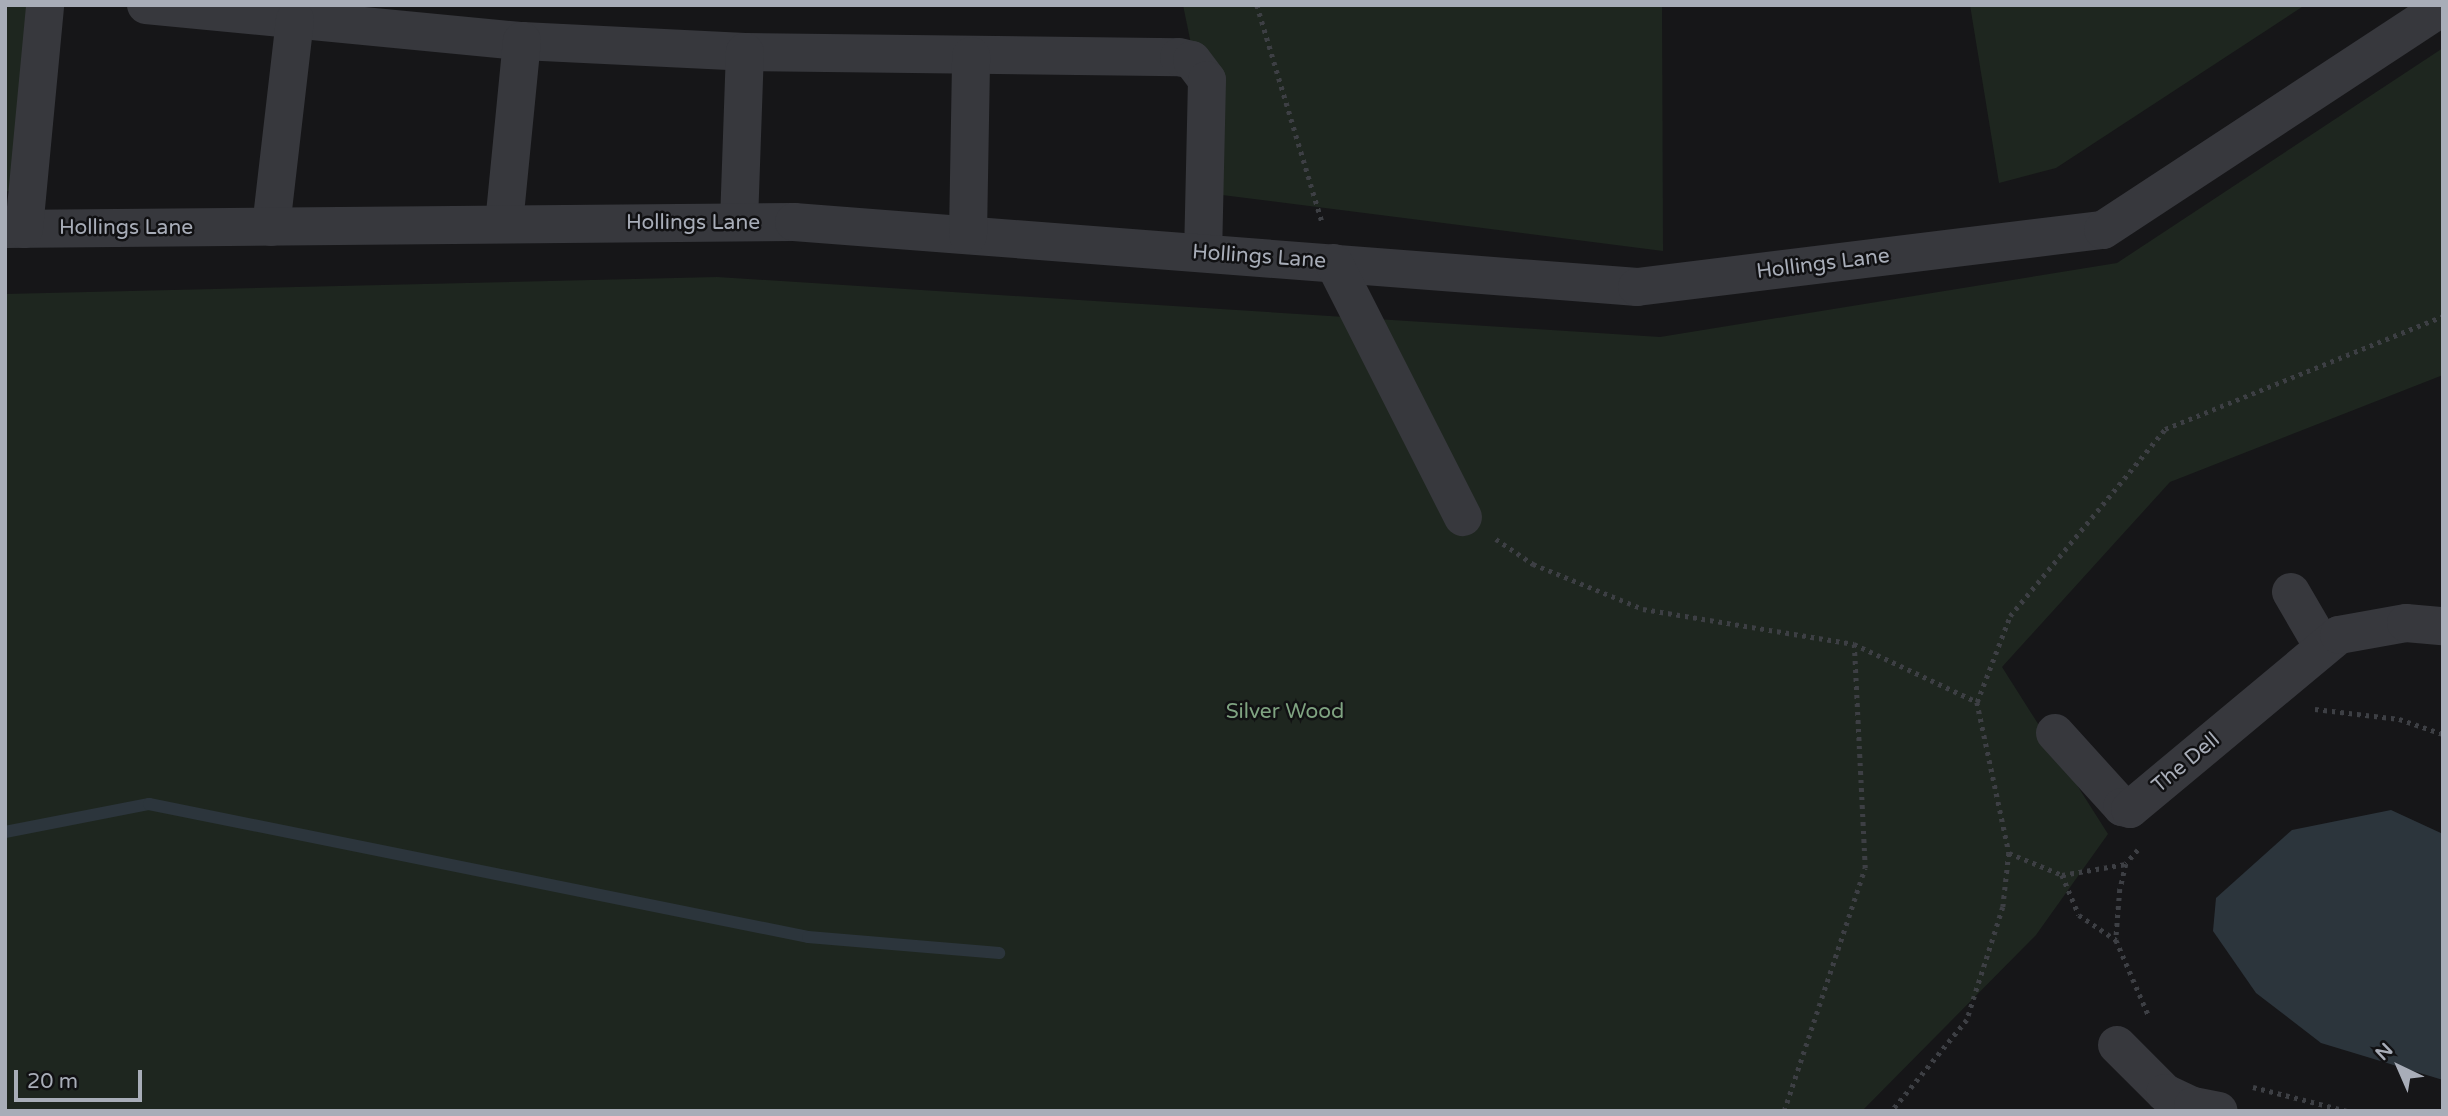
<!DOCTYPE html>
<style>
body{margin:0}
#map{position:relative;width:2448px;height:1116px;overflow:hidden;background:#161618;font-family:"Varela Round",sans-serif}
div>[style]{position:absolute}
.green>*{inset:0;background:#1e261f}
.water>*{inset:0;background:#2c353c}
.stream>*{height:12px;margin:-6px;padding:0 6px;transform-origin:6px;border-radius:6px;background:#2c353c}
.path>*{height:4.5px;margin-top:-2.25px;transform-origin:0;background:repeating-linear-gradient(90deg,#3d3f44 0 3.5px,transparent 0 8.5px)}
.minor>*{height:38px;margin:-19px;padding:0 19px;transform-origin:19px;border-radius:19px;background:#37383d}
span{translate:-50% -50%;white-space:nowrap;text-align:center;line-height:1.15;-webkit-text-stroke:5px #111113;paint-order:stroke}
.street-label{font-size:21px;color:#a8adb8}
.park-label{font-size:21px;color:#7fa381}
.frame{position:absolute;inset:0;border:7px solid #a8adb8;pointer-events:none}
.north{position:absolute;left:2364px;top:1032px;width:70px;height:70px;-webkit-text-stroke:5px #111113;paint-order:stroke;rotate:316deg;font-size:19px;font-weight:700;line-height:28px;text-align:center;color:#a8adb8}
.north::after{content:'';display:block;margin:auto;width:24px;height:32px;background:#a8adb8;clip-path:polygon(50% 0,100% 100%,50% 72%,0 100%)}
.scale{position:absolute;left:14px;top:1070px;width:128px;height:32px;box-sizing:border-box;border:4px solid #a8adb8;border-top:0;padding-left:9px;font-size:21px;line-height:24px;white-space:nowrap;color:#a8adb8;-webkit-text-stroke:5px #111113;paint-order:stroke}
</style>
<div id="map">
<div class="green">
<div style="clip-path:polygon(5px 5px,45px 5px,39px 194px,5px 191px)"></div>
<div style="clip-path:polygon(1183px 5px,1662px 5px,1663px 251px,1222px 195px)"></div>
<div style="clip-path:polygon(1970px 5px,2305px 5px,2056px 168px,1999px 183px)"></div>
<div style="clip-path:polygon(2443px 48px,2443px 375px,2170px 482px,2002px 667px,2108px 834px,2036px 935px,1862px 1111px,5px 1111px,5px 294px,717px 277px,1660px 337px,2117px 263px)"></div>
</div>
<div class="water">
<div style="clip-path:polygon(2391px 810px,2443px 834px,2443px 1080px,2321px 1043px,2256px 993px,2213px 931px,2216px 898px,2292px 830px)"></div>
</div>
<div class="stream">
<div style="left:5px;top:832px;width:147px;rotate:-11deg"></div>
<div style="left:149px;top:804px;width:672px;rotate:11.41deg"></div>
<div style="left:808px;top:937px;width:192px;rotate:4.8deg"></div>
</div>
<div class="path">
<div style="left:1257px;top:5px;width:227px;rotate:73.3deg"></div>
<div style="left:1496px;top:539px;width:45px;rotate:34deg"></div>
<div style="left:1533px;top:564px;width:119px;rotate:22.2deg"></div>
<div style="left:1643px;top:609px;width:214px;rotate:9.4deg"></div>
<div style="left:1854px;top:644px;width:136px;rotate:25.2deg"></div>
<div style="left:1977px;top:702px;width:154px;rotate:78deg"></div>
<div style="left:2009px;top:853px;width:54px;rotate:96.3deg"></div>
<div style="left:2003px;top:907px;width:119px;rotate:107.7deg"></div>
<div style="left:1967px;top:1020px;width:118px;rotate:129.5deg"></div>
<div style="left:1977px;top:702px;width:92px;rotate:-69deg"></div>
<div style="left:2010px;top:616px;width:243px;rotate:-50.3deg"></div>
<div style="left:2165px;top:429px;width:300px;rotate:-22.1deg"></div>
<div style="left:2315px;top:709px;width:85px;rotate:6.8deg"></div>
<div style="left:2399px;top:719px;width:46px;rotate:18.8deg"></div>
<div style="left:2138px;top:850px;width:18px;rotate:131deg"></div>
<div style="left:2126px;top:864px;width:26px;rotate:103deg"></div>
<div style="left:2120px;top:889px;width:51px;rotate:94.5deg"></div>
<div style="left:2116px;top:940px;width:81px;rotate:66.6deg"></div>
<div style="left:2009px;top:853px;width:57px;rotate:22.5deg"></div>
<div style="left:2062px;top:875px;width:43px;rotate:67deg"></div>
<div style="left:2079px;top:915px;width:45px;rotate:34deg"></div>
<div style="left:2062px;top:875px;width:65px;rotate:-9.8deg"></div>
<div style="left:2253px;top:1087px;width:97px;rotate:14.3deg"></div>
<div style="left:1784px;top:1111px;width:256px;rotate:-71.6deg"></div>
<div style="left:1865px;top:868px;width:224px;rotate:-92.8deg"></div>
</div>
<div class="minor">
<div style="left:146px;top:5px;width:378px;rotate:5.5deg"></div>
<div style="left:522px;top:41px;width:223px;rotate:2.8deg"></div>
<div style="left:745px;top:52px;width:434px;rotate:0.7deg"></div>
<div style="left:1179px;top:57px;width:13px;rotate:13deg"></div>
<div style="left:1192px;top:60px;width:25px;rotate:53deg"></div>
<div style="left:1207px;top:80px;width:173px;rotate:91.3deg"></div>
<div style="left:739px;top:222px;width:170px;rotate:-88deg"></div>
<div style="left:504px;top:224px;width:184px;rotate:-84.4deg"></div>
<div style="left:271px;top:227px;width:209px;rotate:-83.4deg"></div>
<div style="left:5px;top:229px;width:789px;rotate:-0.51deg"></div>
<div style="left:794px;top:222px;width:846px;rotate:4.41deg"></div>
<div style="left:1637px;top:287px;width:469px;rotate:-7deg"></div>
<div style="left:2103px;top:230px;width:407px;rotate:-33.3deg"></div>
<div style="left:24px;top:229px;width:225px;rotate:-84.6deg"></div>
<div style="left:968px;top:235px;width:179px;rotate:-89deg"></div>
<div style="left:1334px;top:263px;width:285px;rotate:63.1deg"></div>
<div style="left:2291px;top:592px;width:64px;rotate:59.8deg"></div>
<div style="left:2055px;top:733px;width:100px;rotate:47.8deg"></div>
<div style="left:2122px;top:807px;width:8px;rotate:14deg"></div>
<div style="left:2130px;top:809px;width:272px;rotate:-39.8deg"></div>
<div style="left:2339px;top:635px;width:68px;rotate:-10.2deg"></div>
<div style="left:2406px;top:623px;width:37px;rotate:5deg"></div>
<div style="left:2117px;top:1045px;width:68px;rotate:45deg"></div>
<div style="left:2165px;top:1093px;width:31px;rotate:25deg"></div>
<div style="left:2193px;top:1106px;width:26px;rotate:11deg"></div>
</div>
<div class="street-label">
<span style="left:693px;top:223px">Hollings Lane</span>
<span style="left:126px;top:228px">Hollings Lane</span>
<span style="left:1259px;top:257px;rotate:4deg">Hollings Lane</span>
<span style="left:1823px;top:264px;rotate:-7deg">Hollings Lane</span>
<span style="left:2186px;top:763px;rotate:-40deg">The Dell</span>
</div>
<div class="park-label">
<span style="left:1285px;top:712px">Silver Wood</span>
</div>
<div class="frame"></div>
<div class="north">N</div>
<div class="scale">20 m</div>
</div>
